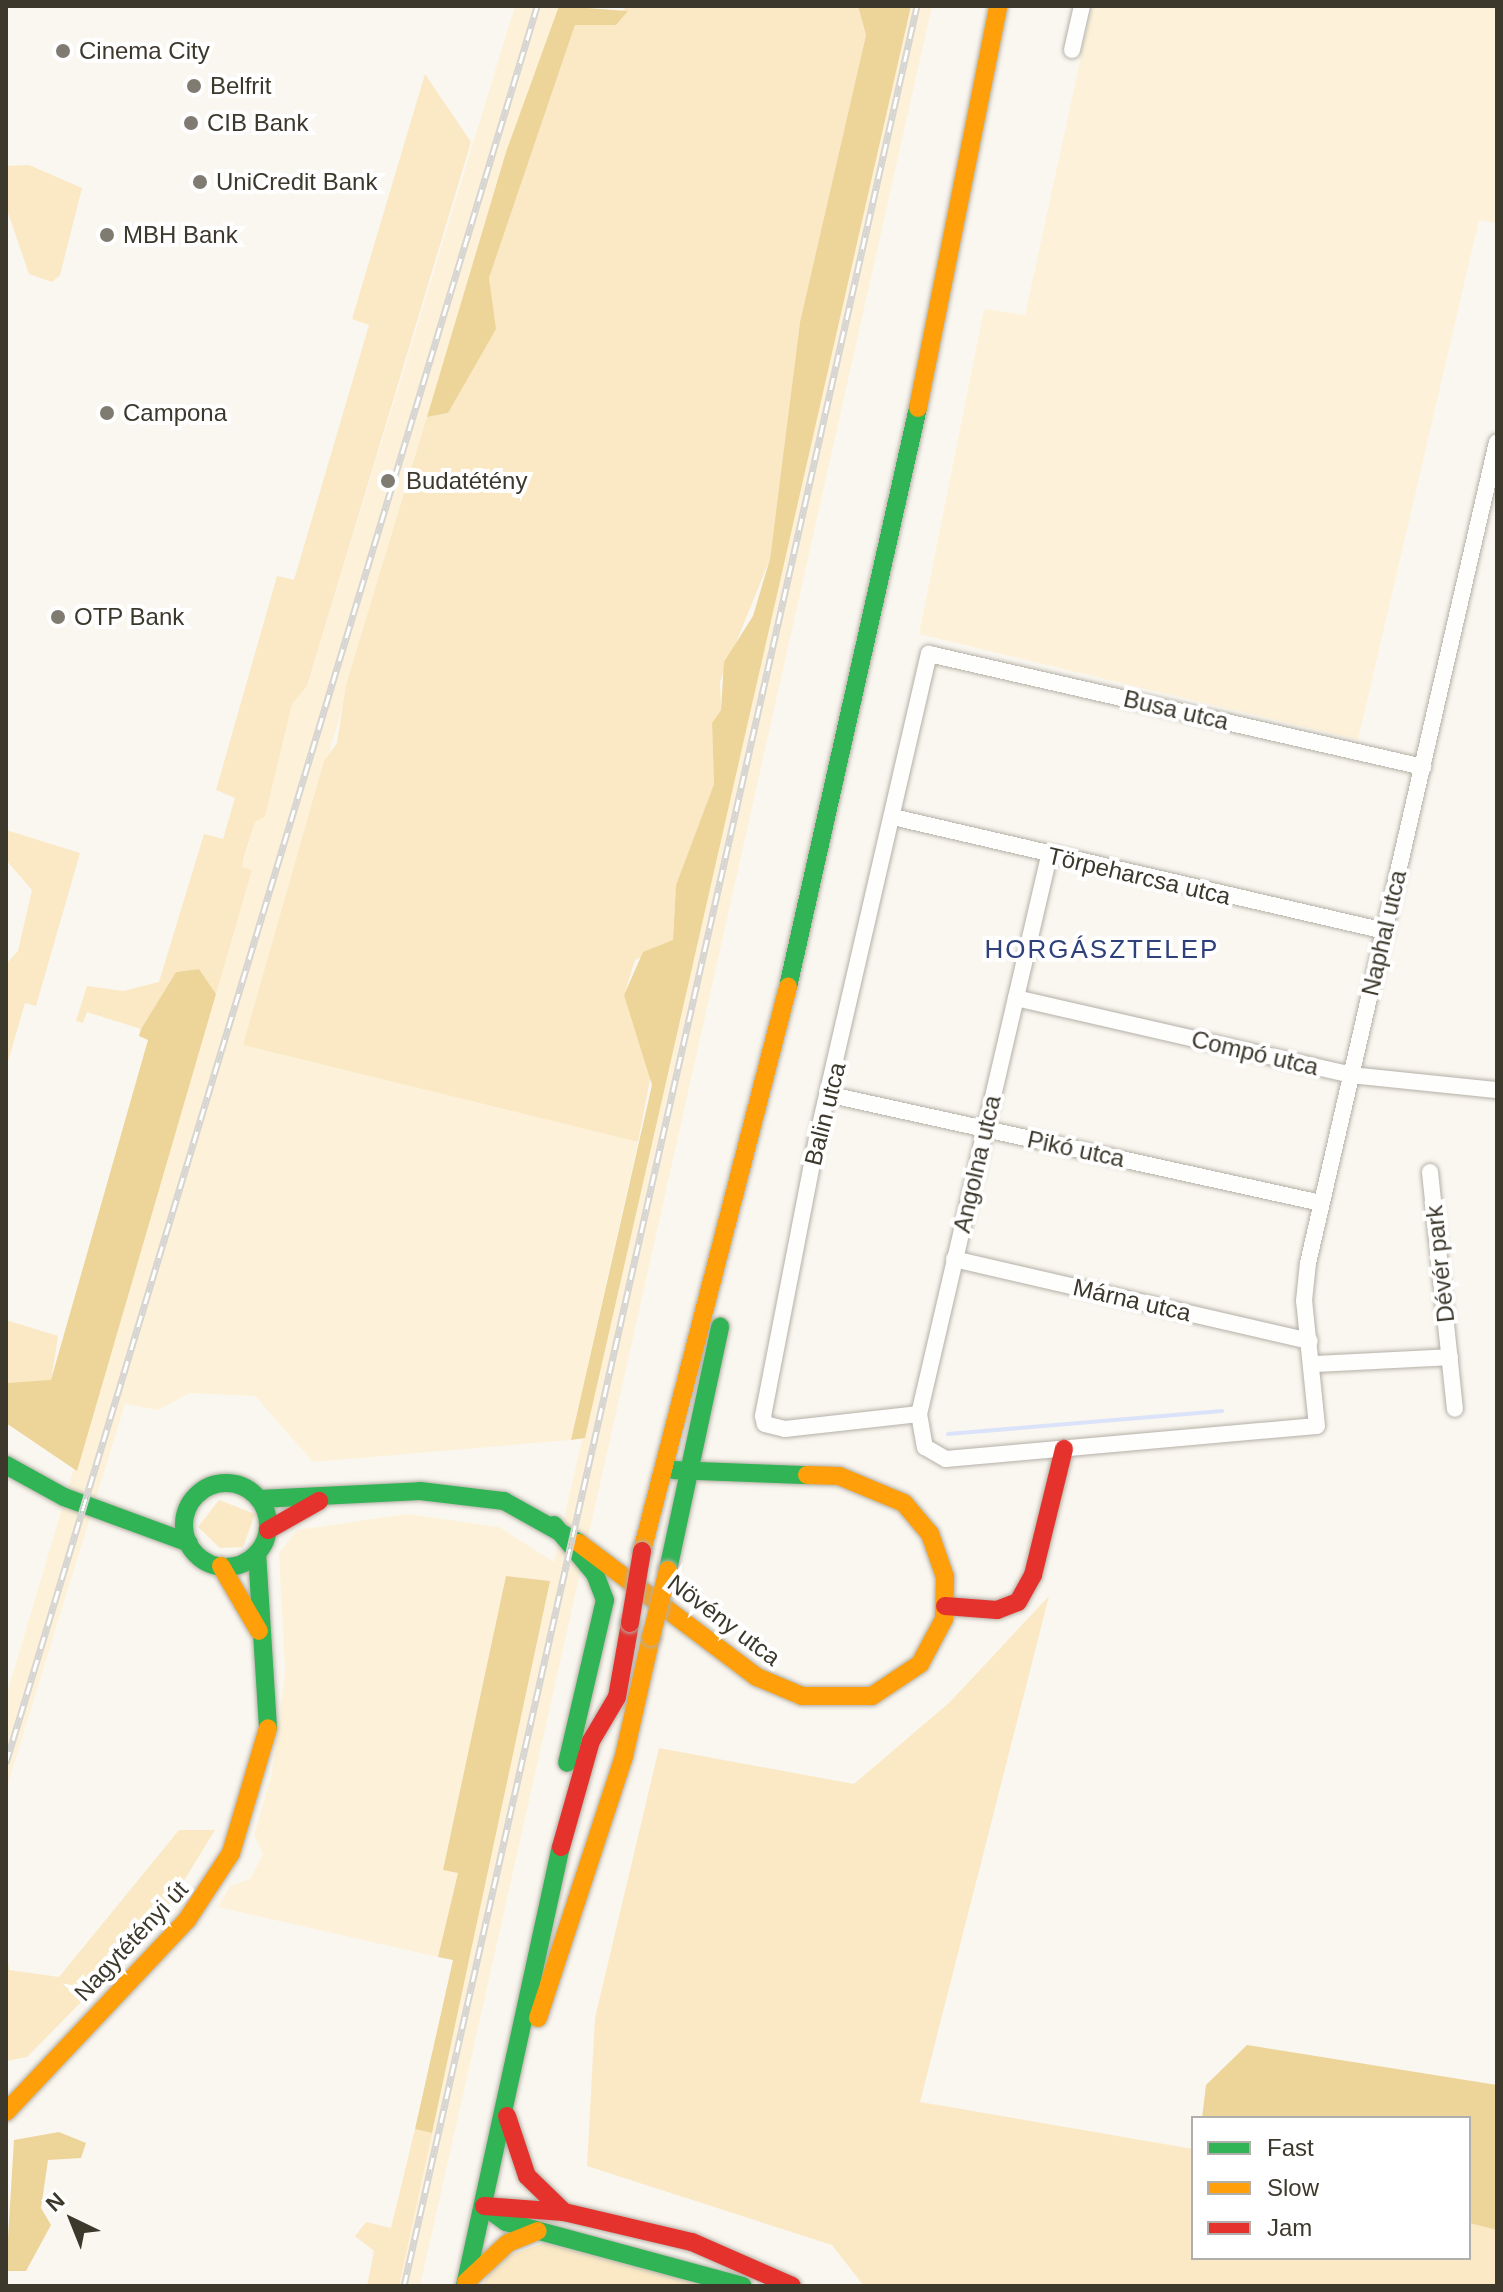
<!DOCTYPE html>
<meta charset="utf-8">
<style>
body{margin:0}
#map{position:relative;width:1503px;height:2292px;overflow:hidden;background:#faf7f0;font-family:Arial,sans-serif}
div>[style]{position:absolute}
.built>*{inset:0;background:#fdf2d9}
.green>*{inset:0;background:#fae9c4}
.forest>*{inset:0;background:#edd499}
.stream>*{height:4px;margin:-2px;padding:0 2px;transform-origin:2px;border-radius:2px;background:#dae3fa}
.roads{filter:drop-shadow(0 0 2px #b4b0a7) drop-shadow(0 0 2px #b4b0a7)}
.street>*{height:16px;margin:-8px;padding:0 8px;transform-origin:8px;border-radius:8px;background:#fefefd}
.fast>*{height:18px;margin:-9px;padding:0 9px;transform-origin:9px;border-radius:9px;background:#30b455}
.fast>.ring{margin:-9px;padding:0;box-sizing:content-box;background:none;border:18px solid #30b455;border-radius:50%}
.slow>*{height:18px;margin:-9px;padding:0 9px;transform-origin:9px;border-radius:9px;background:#ff9f0a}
.jam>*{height:18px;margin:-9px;padding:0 9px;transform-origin:9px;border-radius:9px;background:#e5322d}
.rail>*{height:7px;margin-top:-3.5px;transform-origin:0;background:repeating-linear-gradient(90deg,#fff 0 12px,#d6d5d2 0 24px);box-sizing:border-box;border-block:2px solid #d6d5d2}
.bridges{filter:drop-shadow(0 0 2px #b4b0a7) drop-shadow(0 0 2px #b4b0a7)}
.slow-bridge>*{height:18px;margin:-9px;padding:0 9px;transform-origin:9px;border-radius:9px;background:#ff9f0a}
.jam-bridge>*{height:18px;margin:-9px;padding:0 9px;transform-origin:9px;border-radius:9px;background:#e5322d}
.dots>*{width:22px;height:22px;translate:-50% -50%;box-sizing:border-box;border:4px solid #fff;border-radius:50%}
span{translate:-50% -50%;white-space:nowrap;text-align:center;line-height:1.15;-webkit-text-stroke:8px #fff;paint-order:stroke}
.poi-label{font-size:24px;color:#3d382c}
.left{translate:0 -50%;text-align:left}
.street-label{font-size:24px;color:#3d382c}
.neighbourhood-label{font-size:26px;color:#2f417b;letter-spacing:2px}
.frame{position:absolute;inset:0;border:8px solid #3d382c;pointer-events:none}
.legend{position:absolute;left:1191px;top:2116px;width:280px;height:144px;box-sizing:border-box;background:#fff;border:2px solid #b1afab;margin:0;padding:10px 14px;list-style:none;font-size:24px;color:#3d382c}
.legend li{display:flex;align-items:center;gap:16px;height:40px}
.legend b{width:40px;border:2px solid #b1afab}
.north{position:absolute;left:32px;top:2180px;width:80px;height:80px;-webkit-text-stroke:6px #fff;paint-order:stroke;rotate:317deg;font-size:22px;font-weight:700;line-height:32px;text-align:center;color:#3d382c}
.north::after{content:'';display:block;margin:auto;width:28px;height:36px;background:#3d382c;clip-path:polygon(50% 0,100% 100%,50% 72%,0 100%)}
</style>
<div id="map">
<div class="built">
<div style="clip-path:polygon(515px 6px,559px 6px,506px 152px,243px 1045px,638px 1142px,571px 1440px,313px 1462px,255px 1396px,190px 1393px,158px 1410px,125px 1404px,6px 1790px,6px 1697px,251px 871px,242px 867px,255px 822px,265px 817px,292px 704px,307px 686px)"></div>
<div style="clip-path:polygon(911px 6px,932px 6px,420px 2286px,399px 2286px,549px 1581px,506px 1576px,443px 1869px,458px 1872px,438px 1957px,218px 1907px,230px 1886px,250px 1879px,263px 1854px,254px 1835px,272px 1774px,285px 1671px,279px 1553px,297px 1530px,407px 1514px,499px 1527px,554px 1562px)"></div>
<div style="clip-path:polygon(1092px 6px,1497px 6px,1497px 223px,1479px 220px,1358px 740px,919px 634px,984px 309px,1025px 315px)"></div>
</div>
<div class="green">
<div style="clip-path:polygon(628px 6px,858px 6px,866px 35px,800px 322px,770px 559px,720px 682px,721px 710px,712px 723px,714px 784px,676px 885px,673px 941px,635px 960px,624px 995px,652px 1069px,638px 1142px,243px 1045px,324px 761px,337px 743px,346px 685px,427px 417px,448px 413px,495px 329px,489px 278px,575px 25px,603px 25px)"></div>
<div style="clip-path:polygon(425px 74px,471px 142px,307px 686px,292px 704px,265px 817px,255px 822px,244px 857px,242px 867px,252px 870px,216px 994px,199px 969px,176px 972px,141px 1029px,87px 1012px,83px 1023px,76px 1021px,87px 986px,123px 991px,159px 982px,204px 834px,223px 839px,235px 798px,216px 790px,277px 576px,294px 580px,369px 325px,352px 319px)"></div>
<div style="clip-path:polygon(29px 165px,82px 188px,60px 275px,52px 282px,29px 274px,6px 207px,6px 166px)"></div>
<div style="clip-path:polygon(6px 830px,80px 853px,36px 1006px,25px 1003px,6px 1068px,6px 964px,18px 951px,32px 890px,6px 860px)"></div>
<div style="clip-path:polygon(6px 1320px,58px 1336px,51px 1381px,6px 1383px)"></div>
<div style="clip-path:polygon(219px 1500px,255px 1514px,243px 1547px,220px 1548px,198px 1527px)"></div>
<div style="clip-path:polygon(1049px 1596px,920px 2102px,1193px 2149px,1193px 2258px,1469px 2258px,1469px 2223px,1497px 2230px,1497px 2286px,864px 2286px,832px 2245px,587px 2166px,595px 2018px,659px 1748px,854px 1784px,950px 1702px)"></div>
<div style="clip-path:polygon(179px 1830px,215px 1830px,156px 1926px,27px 2057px,6px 2061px,6px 1947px,9px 1970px,59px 1977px)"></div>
<div style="clip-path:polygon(415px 2129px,432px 2133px,399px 2286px,367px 2286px,374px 2251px,355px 2236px,366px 2222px,391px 2228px)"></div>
<div style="clip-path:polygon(544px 2243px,707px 2286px,482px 2286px,497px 2260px)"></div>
</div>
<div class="forest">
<div style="clip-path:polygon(559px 6px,628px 11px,616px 25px,575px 25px,489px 278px,496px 329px,448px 413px,427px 417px,506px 152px)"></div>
<div style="clip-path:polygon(858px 6px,911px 6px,585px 1438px,571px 1440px,652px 1085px,624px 995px,643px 952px,673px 940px,676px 885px,714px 784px,712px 723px,721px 710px,724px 662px,753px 616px,770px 559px,800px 322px,866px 35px)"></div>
<div style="clip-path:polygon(199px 969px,216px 994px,77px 1471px,6px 1423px,6px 1383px,51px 1380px,148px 1040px,139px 1036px,141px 1029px,176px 972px)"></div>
<div style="clip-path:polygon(506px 1576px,550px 1581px,432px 2133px,415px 2129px,453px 1960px,438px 1957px,458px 1873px,443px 1870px)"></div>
<div style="clip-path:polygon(1247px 2045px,1497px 2085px,1497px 2230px,1469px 2223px,1469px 2118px,1202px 2118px,1206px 2085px)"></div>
<div style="clip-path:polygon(59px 2132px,86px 2143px,81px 2158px,48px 2160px,41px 2208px,51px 2225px,26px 2271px,6px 2271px,14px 2140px)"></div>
</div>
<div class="stream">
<div style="left:948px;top:1434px;width:275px;rotate:-4.8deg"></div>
</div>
<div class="roads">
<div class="street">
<div style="left:1072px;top:50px;width:45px;rotate:-77.2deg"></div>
<div style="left:893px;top:817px;width:505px;rotate:13.05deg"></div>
<div style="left:1049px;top:856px;width:573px;rotate:103.11deg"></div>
<div style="left:919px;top:1414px;width:34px;rotate:80deg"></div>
<div style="left:925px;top:1447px;width:24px;rotate:30deg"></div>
<div style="left:946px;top:1459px;width:372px;rotate:-5.1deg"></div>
<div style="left:1317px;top:1426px;width:126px;rotate:-95.9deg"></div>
<div style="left:1304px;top:1301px;width:38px;rotate:-84deg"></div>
<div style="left:1308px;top:1263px;width:842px;rotate:-77.04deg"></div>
<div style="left:1016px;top:998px;width:344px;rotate:12.9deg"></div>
<div style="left:1351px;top:1075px;width:147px;rotate:5.9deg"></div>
<div style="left:831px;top:1095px;width:502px;rotate:12.43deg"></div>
<div style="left:1430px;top:1172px;width:238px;rotate:84deg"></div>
<div style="left:954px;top:1259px;width:365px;rotate:13deg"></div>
<div style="left:1314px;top:1364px;width:136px;rotate:-2.9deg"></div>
<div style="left:919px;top:1414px;width:135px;rotate:173.6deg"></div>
<div style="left:785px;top:1429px;width:21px;rotate:-166deg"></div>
<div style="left:765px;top:1424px;width:8px;rotate:-104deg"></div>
<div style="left:763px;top:1416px;width:287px;rotate:-79deg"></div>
<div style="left:818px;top:1134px;width:493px;rotate:-77deg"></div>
<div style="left:929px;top:654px;width:507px;rotate:12.88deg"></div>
</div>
<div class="fast">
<div style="left:788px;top:987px;width:593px;rotate:-77.35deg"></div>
<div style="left:6px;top:1465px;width:66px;rotate:28.9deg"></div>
<div style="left:64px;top:1497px;width:133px;rotate:20.2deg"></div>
<div style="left:674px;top:1470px;width:133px;rotate:2.2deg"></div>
<div class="ring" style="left:184px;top:1483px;width:66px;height:66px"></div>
<div style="left:259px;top:1499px;width:161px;rotate:-2.8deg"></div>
<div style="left:420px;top:1491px;width:85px;rotate:6.8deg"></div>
<div style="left:504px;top:1501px;width:86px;rotate:29.2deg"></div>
<div style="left:554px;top:1525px;width:64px;rotate:50.1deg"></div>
<div style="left:595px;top:1574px;width:28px;rotate:69deg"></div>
<div style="left:605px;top:1600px;width:167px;rotate:103.1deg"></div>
<div style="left:257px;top:1553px;width:175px;rotate:86.4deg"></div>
<div style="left:668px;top:1570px;width:249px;rotate:-77.9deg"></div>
<div style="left:489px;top:2210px;width:21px;rotate:35deg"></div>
<div style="left:506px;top:2222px;width:245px;rotate:15.1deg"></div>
<div style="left:465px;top:2286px;width:449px;rotate:-77.7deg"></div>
</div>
<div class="slow">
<div style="left:918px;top:408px;width:410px;rotate:-78.7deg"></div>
<div style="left:579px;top:1543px;width:223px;rotate:37deg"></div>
<div style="left:757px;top:1677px;width:49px;rotate:22.9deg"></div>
<div style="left:802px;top:1696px;width:70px"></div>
<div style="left:872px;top:1696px;width:58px;rotate:-33.7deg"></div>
<div style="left:920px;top:1664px;width:51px;rotate:-61.9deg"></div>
<div style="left:944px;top:1619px;width:42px;rotate:-88.6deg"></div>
<div style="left:945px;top:1577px;width:46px;rotate:-109.2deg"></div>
<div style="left:930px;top:1534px;width:40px;rotate:-130deg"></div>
<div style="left:904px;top:1503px;width:70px;rotate:-157.4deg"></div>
<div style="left:839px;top:1476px;width:32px;rotate:-178deg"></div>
<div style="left:642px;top:1551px;width:583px;rotate:-75.49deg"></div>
<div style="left:221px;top:1566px;width:75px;rotate:59.7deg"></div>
<div style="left:538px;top:2018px;width:276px;rotate:-71.8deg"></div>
<div style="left:624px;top:1756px;width:122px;rotate:-77.2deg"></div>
<div style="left:6px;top:2112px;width:264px;rotate:-46.7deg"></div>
<div style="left:187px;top:1920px;width:80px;rotate:-56.7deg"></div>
<div style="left:231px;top:1853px;width:130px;rotate:-73.5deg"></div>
<div style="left:466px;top:2282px;width:57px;rotate:-42.9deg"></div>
<div style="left:508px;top:2243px;width:32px;rotate:-22deg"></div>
</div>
<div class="jam">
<div style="left:268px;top:1530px;width:59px;rotate:-29.6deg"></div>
<div style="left:945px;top:1606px;width:52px;rotate:4.4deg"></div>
<div style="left:997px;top:1610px;width:22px;rotate:-21deg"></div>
<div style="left:1018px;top:1602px;width:31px;rotate:-61deg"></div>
<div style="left:1033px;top:1575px;width:130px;rotate:-76.2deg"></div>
<div style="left:561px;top:1847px;width:110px;rotate:-74.2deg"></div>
<div style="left:591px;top:1741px;width:51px;rotate:-59.4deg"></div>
<div style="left:617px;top:1697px;width:75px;rotate:-80deg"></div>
<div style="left:507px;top:2116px;width:63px;rotate:71.6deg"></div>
<div style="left:527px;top:2176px;width:52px;rotate:44.2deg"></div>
<div style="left:484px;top:2206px;width:80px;rotate:4.3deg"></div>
<div style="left:564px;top:2212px;width:131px;rotate:13.2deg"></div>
<div style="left:692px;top:2242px;width:109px;rotate:23.7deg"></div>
</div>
</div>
<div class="rail">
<div style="left:6px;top:1763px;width:1835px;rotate:-73.18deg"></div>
<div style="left:404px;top:2286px;width:2337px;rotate:-77.32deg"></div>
</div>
<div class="bridges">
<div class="slow-bridge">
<div style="left:651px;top:1637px;width:69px;rotate:-75.8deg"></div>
</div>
<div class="jam-bridge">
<div style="left:630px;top:1623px;width:73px;rotate:-80.5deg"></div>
</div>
</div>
<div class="dots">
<div style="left:63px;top:51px;background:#7f7b71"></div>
<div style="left:194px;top:86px;background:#7f7b71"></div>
<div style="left:191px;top:123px;background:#7f7b71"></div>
<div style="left:200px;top:182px;background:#7f7b71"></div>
<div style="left:107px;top:235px;background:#7f7b71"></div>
<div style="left:107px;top:413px;background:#7f7b71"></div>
<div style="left:388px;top:481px;background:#7f7b71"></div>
<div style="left:58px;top:617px;background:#7f7b71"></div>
</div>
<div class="poi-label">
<span class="left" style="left:79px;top:51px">Cinema City</span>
<span class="left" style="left:210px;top:86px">Belfrit</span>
<span class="left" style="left:207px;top:123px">CIB Bank</span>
<span class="left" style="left:216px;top:182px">UniCredit Bank</span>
<span class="left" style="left:123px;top:235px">MBH Bank</span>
<span class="left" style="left:123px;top:413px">Campona</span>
<span class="left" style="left:406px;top:481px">Budatétény</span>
<span class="left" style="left:74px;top:617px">OTP Bank</span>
</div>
<div class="street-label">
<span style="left:1176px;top:710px;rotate:13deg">Busa utca</span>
<span style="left:1139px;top:876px;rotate:13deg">Törpeharcsa utca</span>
<span style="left:1384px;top:933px;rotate:-77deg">Naphal utca</span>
<span style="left:1255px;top:1053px;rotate:13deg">Compó utca</span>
<span style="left:825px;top:1114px;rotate:-76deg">Balin utca</span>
<span style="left:1076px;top:1149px;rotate:12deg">Pikó utca</span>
<span style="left:977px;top:1164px;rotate:-77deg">Angolna utca</span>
<span style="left:1440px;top:1264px;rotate:-96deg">Dévér park</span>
<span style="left:1132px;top:1300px;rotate:13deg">Márna utca</span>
<span style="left:724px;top:1620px;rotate:37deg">Növény utca</span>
<span style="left:131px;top:1941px;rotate:-47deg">Nagytétényi út</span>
</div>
<div class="neighbourhood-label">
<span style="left:1102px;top:950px">HORGÁSZTELEP</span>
</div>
<div class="frame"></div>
<ul class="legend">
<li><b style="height:10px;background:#30b455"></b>Fast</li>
<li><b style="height:10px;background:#ff9f0a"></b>Slow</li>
<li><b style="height:10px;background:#e5322d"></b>Jam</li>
</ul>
<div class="north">N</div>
</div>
